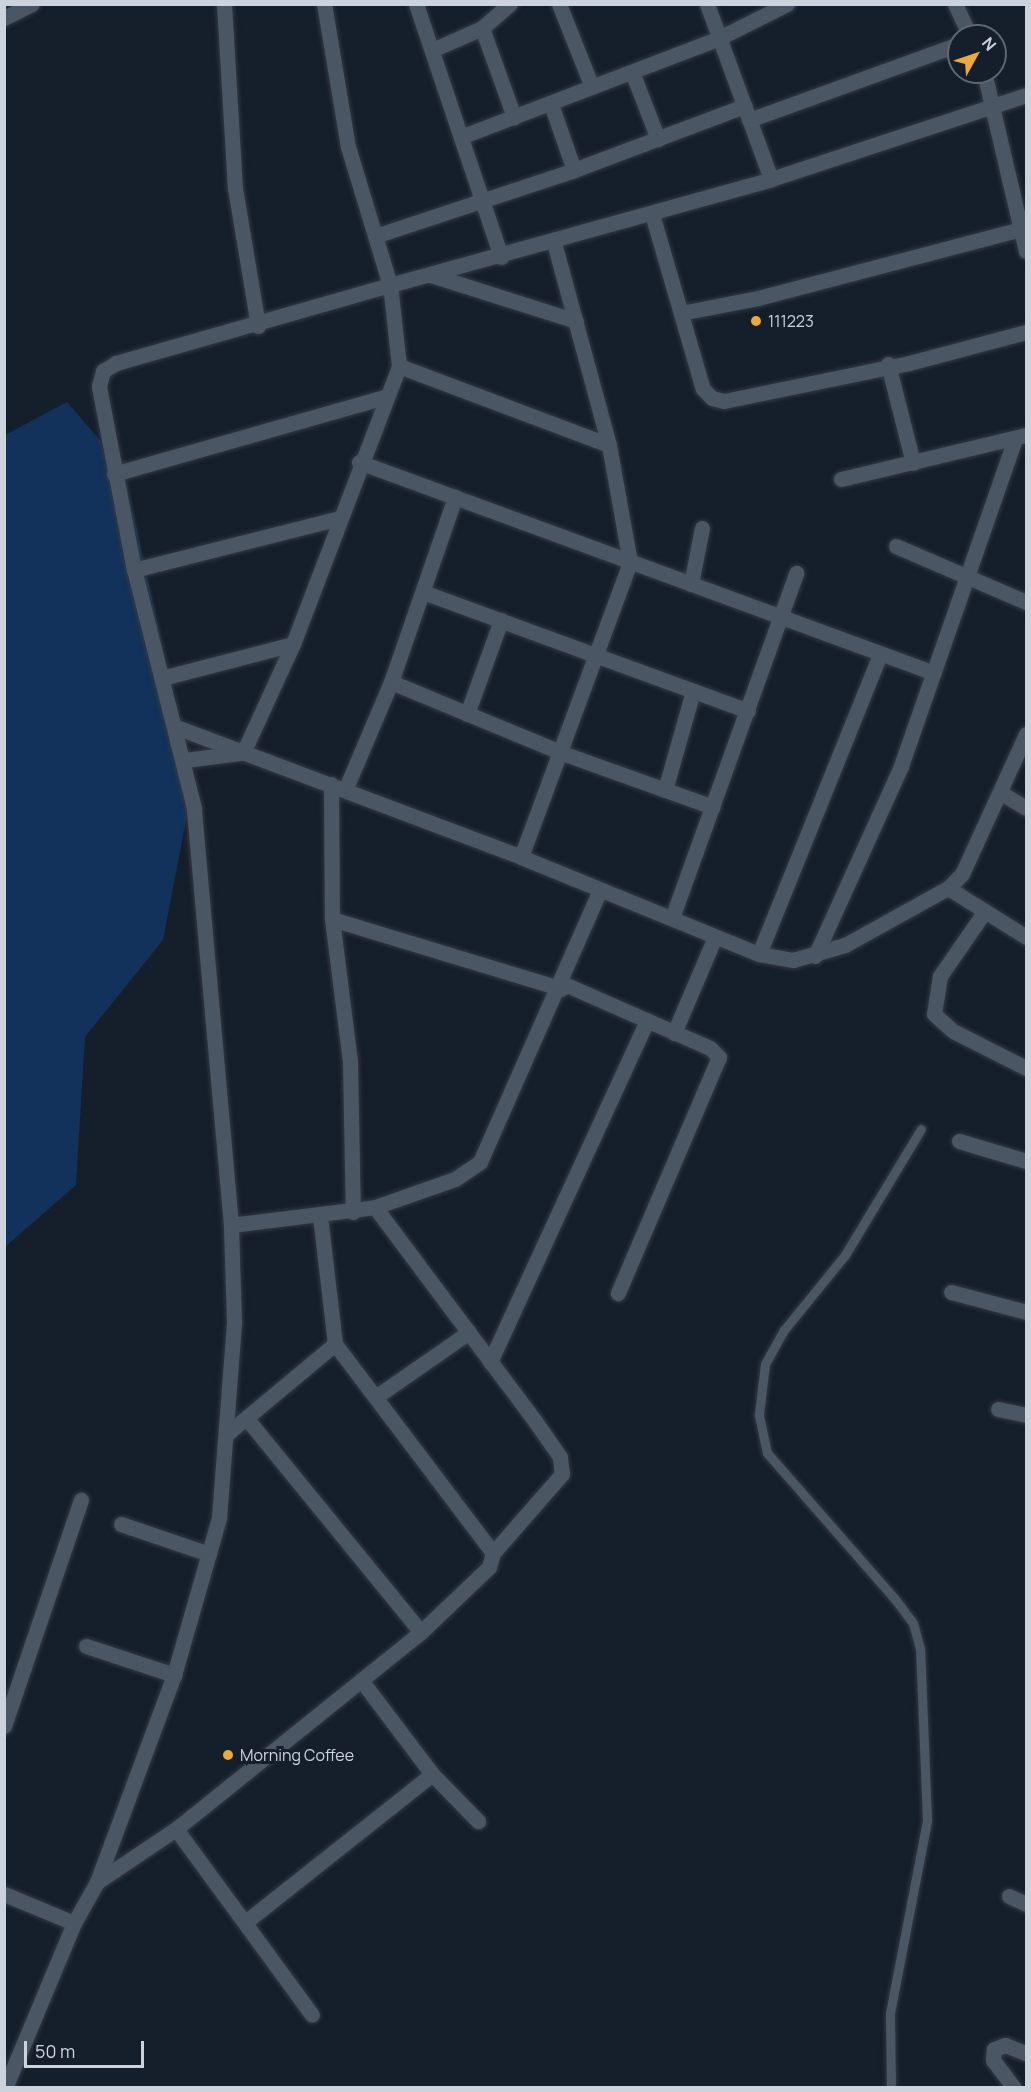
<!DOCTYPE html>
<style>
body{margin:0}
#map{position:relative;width:1031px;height:2092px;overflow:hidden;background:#151e2b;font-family:Manrope,sans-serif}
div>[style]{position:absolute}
.green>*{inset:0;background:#12325b}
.roads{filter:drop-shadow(0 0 2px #323943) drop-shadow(0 0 2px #323943)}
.lane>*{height:9px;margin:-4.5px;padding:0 4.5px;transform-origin:4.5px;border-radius:4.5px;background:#4b5665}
.street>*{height:15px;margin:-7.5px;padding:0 7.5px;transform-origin:7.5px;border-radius:7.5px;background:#4b5665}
.secondary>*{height:15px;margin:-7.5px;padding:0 7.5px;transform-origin:7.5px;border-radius:7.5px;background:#4b5665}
.dots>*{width:16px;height:16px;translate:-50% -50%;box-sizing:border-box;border:3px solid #151e2b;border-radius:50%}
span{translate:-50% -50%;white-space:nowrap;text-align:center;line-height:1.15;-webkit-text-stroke:6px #151e2b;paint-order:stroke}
.poi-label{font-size:16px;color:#ccd3dc}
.left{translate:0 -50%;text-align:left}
.frame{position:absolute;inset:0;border:6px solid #ccd3dc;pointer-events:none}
.north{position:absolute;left:947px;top:24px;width:60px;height:60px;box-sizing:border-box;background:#151e2b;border:2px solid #5e6672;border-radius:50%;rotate:50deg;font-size:16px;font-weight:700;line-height:24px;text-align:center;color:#ccd3dc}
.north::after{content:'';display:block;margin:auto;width:21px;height:27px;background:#eba93a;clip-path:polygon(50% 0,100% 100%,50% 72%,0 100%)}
.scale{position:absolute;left:24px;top:2041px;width:120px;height:27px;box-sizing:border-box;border:3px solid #ccd3dc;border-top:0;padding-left:8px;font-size:18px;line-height:21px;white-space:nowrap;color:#ccd3dc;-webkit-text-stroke:4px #151e2b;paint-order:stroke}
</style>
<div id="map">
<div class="green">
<div style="clip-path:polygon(67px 402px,123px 467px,193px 784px,163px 940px,85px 1037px,76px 1185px,5px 1247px,5px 435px)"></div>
</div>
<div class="roads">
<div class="lane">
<div style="left:891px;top:2088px;width:75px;rotate:-90.8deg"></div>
<div style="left:890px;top:2013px;width:197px;rotate:-79.1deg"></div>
<div style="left:927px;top:1820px;width:171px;rotate:-92.3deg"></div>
<div style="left:920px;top:1649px;width:27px;rotate:-105deg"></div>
<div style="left:913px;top:1623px;width:31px;rotate:-127deg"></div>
<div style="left:894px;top:1598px;width:193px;rotate:-131.2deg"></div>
<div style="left:767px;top:1453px;width:40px;rotate:-102deg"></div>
<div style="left:759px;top:1414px;width:50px;rotate:-83.2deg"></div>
<div style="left:765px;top:1364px;width:39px;rotate:-61deg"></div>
<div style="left:784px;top:1330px;width:97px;rotate:-50.9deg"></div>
<div style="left:845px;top:1255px;width:147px;rotate:-58.9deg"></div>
</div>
<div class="street">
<div style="left:224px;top:4px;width:184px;rotate:86.6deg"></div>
<div style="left:235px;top:188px;width:140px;rotate:80.5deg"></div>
<div style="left:416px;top:4px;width:267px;rotate:71.4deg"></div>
<div style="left:559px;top:4px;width:89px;rotate:68.3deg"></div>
<div style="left:707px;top:4px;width:186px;rotate:69.9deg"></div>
<div style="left:955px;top:4px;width:35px;rotate:65deg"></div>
<div style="left:4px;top:18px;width:31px;rotate:-27deg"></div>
<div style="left:482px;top:28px;width:95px;rotate:70.2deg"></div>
<div style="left:432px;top:50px;width:55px;rotate:-23.7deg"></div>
<div style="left:482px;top:28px;width:37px;rotate:-41deg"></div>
<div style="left:632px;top:72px;width:72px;rotate:68.8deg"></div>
<div style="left:984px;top:72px;width:184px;rotate:76.8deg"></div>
<div style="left:551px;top:104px;width:70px;rotate:70.8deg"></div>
<div style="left:749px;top:120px;width:223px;rotate:-19.9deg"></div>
<div style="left:463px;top:136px;width:274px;rotate:-20.9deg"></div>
<div style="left:719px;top:38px;width:76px;rotate:-26.6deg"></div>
<div style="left:652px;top:214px;width:182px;rotate:73.8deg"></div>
<div style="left:703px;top:389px;width:13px;rotate:45deg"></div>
<div style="left:712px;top:398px;width:12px;rotate:14deg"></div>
<div style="left:724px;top:401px;width:189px;rotate:-11.6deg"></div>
<div style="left:909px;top:363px;width:121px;rotate:-14.8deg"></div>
<div style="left:378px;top:235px;width:206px;rotate:-18.3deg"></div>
<div style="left:574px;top:170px;width:182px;rotate:-20.6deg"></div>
<div style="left:431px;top:275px;width:152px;rotate:17.6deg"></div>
<div style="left:681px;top:313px;width:78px;rotate:-11deg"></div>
<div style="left:758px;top:298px;width:272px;rotate:-14.7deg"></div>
<div style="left:888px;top:364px;width:102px;rotate:75.8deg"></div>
<div style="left:399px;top:366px;width:224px;rotate:20.6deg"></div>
<div style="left:359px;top:462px;width:612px;rotate:20.15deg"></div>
<div style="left:114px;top:474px;width:282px;rotate:-15.9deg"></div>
<div style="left:841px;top:479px;width:190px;rotate:-13.4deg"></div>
<div style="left:896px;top:546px;width:142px;rotate:23.3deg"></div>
<div style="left:134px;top:570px;width:212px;rotate:-14.2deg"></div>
<div style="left:691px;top:584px;width:57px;rotate:-78.9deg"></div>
<div style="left:423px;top:592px;width:346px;rotate:20.1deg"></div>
<div style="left:162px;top:678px;width:135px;rotate:-14.5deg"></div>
<div style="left:391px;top:682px;width:185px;rotate:22.5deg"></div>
<div style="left:562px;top:753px;width:160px;rotate:19.7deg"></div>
<div style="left:467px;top:714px;width:100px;rotate:-70.1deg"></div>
<div style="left:176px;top:727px;width:369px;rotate:20.6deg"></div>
<div style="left:521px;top:857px;width:257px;rotate:22.2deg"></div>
<div style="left:759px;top:954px;width:35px;rotate:10deg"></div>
<div style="left:793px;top:960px;width:54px;rotate:-16.1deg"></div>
<div style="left:845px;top:945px;width:118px;rotate:-29deg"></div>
<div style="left:948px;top:888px;width:20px;rotate:-45deg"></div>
<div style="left:962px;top:874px;width:154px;rotate:-65.4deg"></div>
<div style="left:243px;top:753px;width:120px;rotate:-65.4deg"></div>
<div style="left:293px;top:644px;width:298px;rotate:-69.1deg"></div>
<div style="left:399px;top:366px;width:81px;rotate:-96.3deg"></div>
<div style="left:390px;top:285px;width:395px;rotate:-15.5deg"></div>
<div style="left:771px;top:179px;width:268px;rotate:-18.2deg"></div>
<div style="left:185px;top:760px;width:55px;rotate:-7.3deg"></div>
<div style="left:331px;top:784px;width:135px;rotate:89.6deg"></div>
<div style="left:332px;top:919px;width:144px;rotate:82.8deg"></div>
<div style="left:350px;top:1062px;width:150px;rotate:88.9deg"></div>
<div style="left:346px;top:788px;width:115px;rotate:-67deg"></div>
<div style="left:391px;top:682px;width:196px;rotate:-70.9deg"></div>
<div style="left:665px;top:790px;width:103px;rotate:-74.2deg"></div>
<div style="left:1001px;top:793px;width:29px;rotate:31deg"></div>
<div style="left:521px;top:857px;width:314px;rotate:-69.7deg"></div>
<div style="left:630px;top:562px;width:119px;rotate:-100.2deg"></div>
<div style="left:609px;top:445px;width:210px;rotate:-105.2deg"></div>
<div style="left:948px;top:888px;width:92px;rotate:32.1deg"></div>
<div style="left:985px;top:911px;width:79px;rotate:124.7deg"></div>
<div style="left:940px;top:976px;width:38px;rotate:99deg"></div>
<div style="left:934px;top:1014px;width:25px;rotate:42deg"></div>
<div style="left:953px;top:1031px;width:82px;rotate:26.9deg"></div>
<div style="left:672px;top:918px;width:367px;rotate:-70.2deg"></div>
<div style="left:332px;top:919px;width:240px;rotate:16.9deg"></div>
<div style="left:759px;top:954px;width:323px;rotate:-68deg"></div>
<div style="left:815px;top:956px;width:209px;rotate:-65.6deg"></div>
<div style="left:901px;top:766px;width:346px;rotate:-70.8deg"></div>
<div style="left:562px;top:983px;width:162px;rotate:23.7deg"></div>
<div style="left:710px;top:1048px;width:13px;rotate:45deg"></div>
<div style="left:719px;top:1057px;width:257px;rotate:113.2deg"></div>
<div style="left:674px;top:1033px;width:104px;rotate:-66.9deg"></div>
<div style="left:959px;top:1141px;width:70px;rotate:16.6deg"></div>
<div style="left:320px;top:1216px;width:129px;rotate:83.3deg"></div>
<div style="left:335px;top:1344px;width:262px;rotate:52.9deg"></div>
<div style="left:231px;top:1225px;width:145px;rotate:-7.1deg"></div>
<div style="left:375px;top:1207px;width:85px;rotate:-19.3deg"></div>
<div style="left:455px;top:1179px;width:30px;rotate:-34deg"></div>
<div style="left:480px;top:1162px;width:297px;rotate:-66.2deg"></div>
<div style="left:951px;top:1292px;width:78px;rotate:14.9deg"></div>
<div style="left:490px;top:1362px;width:376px;rotate:-65.3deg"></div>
<div style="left:377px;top:1396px;width:112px;rotate:-34.8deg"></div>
<div style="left:998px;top:1409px;width:29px;rotate:12deg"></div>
<div style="left:247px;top:1419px;width:275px;rotate:50.8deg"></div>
<div style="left:228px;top:1433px;width:139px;rotate:-39.8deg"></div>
<div style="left:121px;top:1524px;width:93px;rotate:18.8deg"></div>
<div style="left:86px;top:1646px;width:93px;rotate:18.2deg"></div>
<div style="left:361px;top:1680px;width:118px;rotate:52.9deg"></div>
<div style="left:432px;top:1774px;width:66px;rotate:45.6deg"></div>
<div style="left:4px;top:1726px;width:239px;rotate:-71.2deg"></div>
<div style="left:176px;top:1829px;width:230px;rotate:53.8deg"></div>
<div style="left:97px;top:1882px;width:95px;rotate:-33.9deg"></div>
<div style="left:176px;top:1829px;width:314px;rotate:-38.8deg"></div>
<div style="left:421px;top:1632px;width:94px;rotate:-43.7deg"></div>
<div style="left:489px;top:1567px;width:15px;rotate:-74deg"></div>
<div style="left:493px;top:1553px;width:105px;rotate:-48.9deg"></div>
<div style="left:562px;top:1474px;width:17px;rotate:-97deg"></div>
<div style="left:560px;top:1457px;width:44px;rotate:-124.8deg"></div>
<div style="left:535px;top:1421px;width:267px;rotate:-126.8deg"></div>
<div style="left:4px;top:1894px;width:76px;rotate:22.5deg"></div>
<div style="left:1009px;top:1896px;width:19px;rotate:25deg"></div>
<div style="left:248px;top:1920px;width:235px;rotate:-38.4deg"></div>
<div style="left:1014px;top:2088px;width:35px;rotate:-127deg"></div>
<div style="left:993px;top:2060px;width:11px;rotate:-85deg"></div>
<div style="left:994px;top:2049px;width:12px;rotate:-20deg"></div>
<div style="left:1005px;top:2045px;width:22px;rotate:21deg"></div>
</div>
<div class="secondary">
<div style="left:5px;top:2088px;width:179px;rotate:-67.3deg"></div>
<div style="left:74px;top:1923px;width:47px;rotate:-60.7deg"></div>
<div style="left:97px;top:1882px;width:221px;rotate:-69.6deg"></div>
<div style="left:174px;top:1675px;width:163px;rotate:-74deg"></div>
<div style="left:219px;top:1518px;width:197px;rotate:-85.6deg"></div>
<div style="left:234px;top:1322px;width:97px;rotate:-91.8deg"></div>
<div style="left:231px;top:1225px;width:419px;rotate:-95.1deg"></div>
<div style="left:194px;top:808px;width:245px;rotate:-104.1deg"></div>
<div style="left:134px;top:570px;width:187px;rotate:-100.8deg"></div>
<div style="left:99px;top:386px;width:16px;rotate:-75deg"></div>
<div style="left:103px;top:371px;width:15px;rotate:-32deg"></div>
<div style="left:116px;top:363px;width:285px;rotate:-15.9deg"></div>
<div style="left:390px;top:285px;width:144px;rotate:-106.9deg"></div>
<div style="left:348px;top:147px;width:145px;rotate:-99.5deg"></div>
</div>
</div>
<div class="dots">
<div style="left:756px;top:321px;background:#eba93a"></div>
<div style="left:228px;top:1755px;background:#eba93a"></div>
</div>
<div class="poi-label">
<span class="left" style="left:768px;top:321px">111223</span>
<span class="left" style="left:240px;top:1755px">Morning Coffee</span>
</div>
<div class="frame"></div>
<div class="north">N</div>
<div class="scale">50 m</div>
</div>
